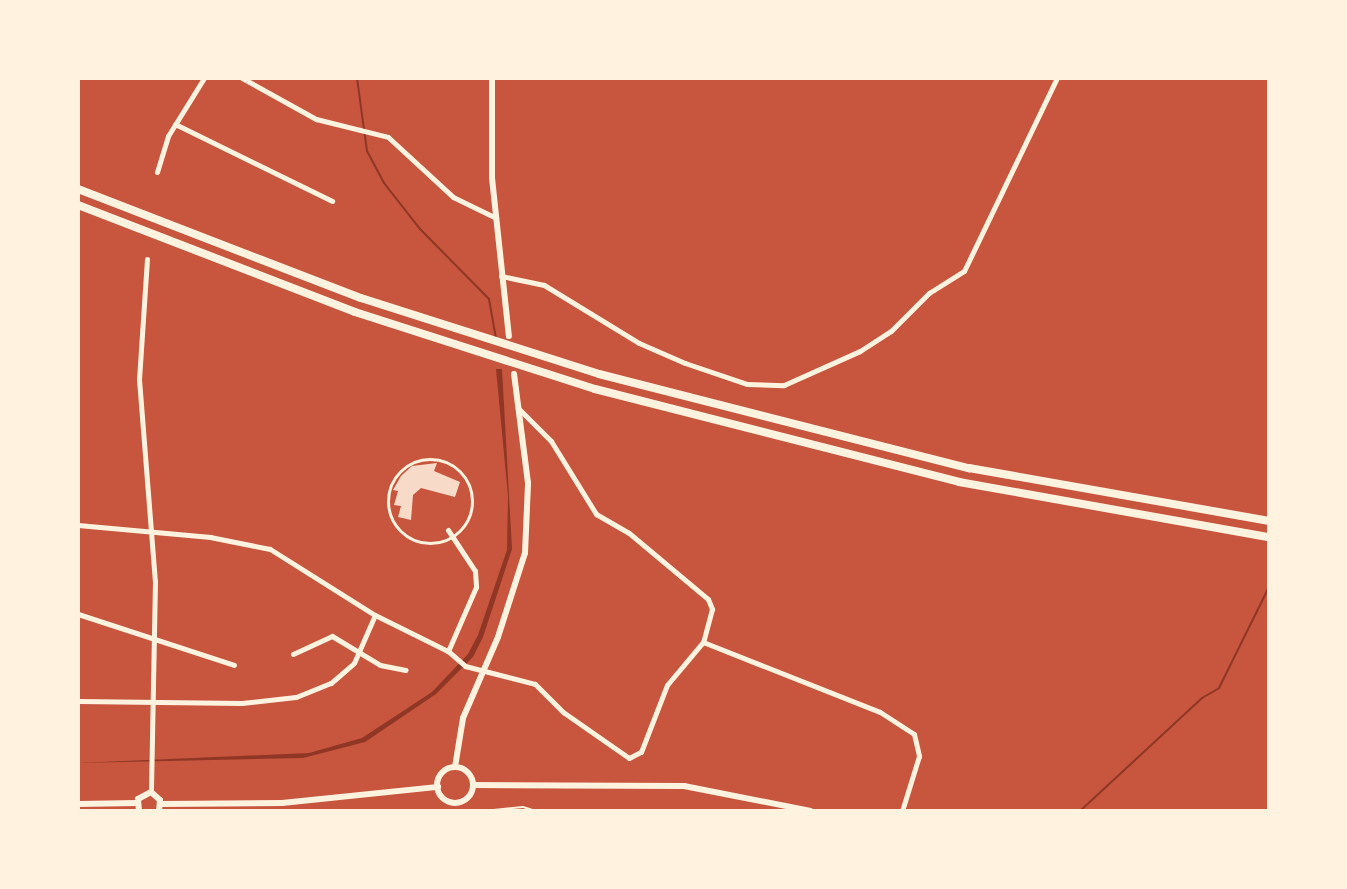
<!DOCTYPE html>
<style>
body{margin:0}
#map{position:relative;width:1347px;height:889px;overflow:hidden;background:#c8553d;font-family:"Golos Text",sans-serif}
div>[style]{position:absolute}
.water>*{inset:0;background:#8f3625}
.stream>*{height:2px;margin:-1px;padding:0 1px;transform-origin:1px;border-radius:1px;background:#8f3625}
.building>*{inset:0;background:#f7dbc8}
.service>*{height:2px;margin:-1px;padding:0 1px;transform-origin:1px;border-radius:1px;background:#fff3e0}
.pedestrian>*{height:3px;margin:-1.5px;padding:0 1.5px;transform-origin:1.5px;border-radius:1.5px;background:#fff3e0}
.pedestrian>.ring{margin:-1.5px;padding:0;box-sizing:content-box;background:none;border:3px solid #fff3e0;border-radius:50%}
.minor>*{height:5px;margin:-2.5px;padding:0 2.5px;transform-origin:2.5px;border-radius:2.5px;background:#fff3e0}
.tertiary>*{height:6px;margin:-3px;padding:0 3px;transform-origin:3px;border-radius:3px;background:#fff3e0}
.tertiary>.ring{margin:-3px;padding:0;box-sizing:content-box;background:none;border:6px solid #fff3e0;border-radius:50%}
.motorway>*{height:8px;margin:-4px;padding:0 4px;transform-origin:4px;border-radius:4px;background:#fff3e0}
span{translate:-50% -50%;white-space:nowrap;text-align:center;line-height:1.15;-webkit-text-stroke:8px #fff3e0;paint-order:stroke}
.frame{position:absolute;inset:0;border:80px solid #fff3e0;pointer-events:none}
</style>
<div id="map">
<div class="water">
<div style="clip-path:polygon(496px 369px,502px 369px,512px 549px,483px 637px,473px 657px,436px 694px,365px 742px,303px 758px,78px 763px,309px 753px,362px 738px,432px 692px,468px 654px,478px 635px,507px 550px,508px 496px)"></div>
</div>
<div class="stream">
<div style="left:357px;top:78px;width:74px;rotate:82.2deg"></div>
<div style="left:367px;top:151px;width:36px;rotate:62deg"></div>
<div style="left:384px;top:183px;width:58px;rotate:52deg"></div>
<div style="left:420px;top:229px;width:98px;rotate:45.4deg"></div>
<div style="left:489px;top:299px;width:40px;rotate:80deg"></div>
<div style="left:1080px;top:811px;width:166px;rotate:-42.8deg"></div>
<div style="left:1202px;top:698px;width:20px;rotate:-30deg"></div>
<div style="left:1219px;top:688px;width:113px;rotate:-63.7deg"></div>
</div>
<div class="building">
<div style="clip-path:polygon(437px 463px,434px 471px,460px 482px,455px 497px,421px 488px,413px 495px,411px 520px,398px 517px,401px 506px,394px 505px,398px 491px,393px 490px,401px 476px,412px 466px)"></div>
</div>
<div class="service">
<div style="left:484px;top:811px;width:39px;rotate:-6deg"></div>
<div style="left:523px;top:807px;width:14px;rotate:17deg"></div>
</div>
<div class="pedestrian">
<div class="ring" style="left:388px;top:459px;width:81px;height:81px"></div>
</div>
<div class="minor">
<div style="left:242px;top:78px;width:85px;rotate:29deg"></div>
<div style="left:316px;top:119px;width:74px;rotate:14deg"></div>
<div style="left:388px;top:137px;width:88px;rotate:42.7deg"></div>
<div style="left:453px;top:197px;width:48px;rotate:26deg"></div>
<div style="left:175px;top:124px;width:175px;rotate:26.1deg"></div>
<div style="left:157px;top:172px;width:38px;rotate:-73deg"></div>
<div style="left:168px;top:136px;width:68px;rotate:-58.2deg"></div>
<div style="left:147px;top:259px;width:120px;rotate:93.8deg"></div>
<div style="left:139px;top:379px;width:203px;rotate:85.5deg"></div>
<div style="left:155px;top:581px;width:211px;rotate:91.1deg"></div>
<div style="left:501px;top:276px;width:44px;rotate:11.8deg"></div>
<div style="left:544px;top:285px;width:111px;rotate:31.4deg"></div>
<div style="left:639px;top:343px;width:50px;rotate:23.5deg"></div>
<div style="left:685px;top:363px;width:65px;rotate:18.7deg"></div>
<div style="left:747px;top:384px;width:37px;rotate:2deg"></div>
<div style="left:784px;top:385px;width:83px;rotate:-24.1deg"></div>
<div style="left:860px;top:351px;width:37px;rotate:-33deg"></div>
<div style="left:891px;top:331px;width:54px;rotate:-45deg"></div>
<div style="left:929px;top:293px;width:41px;rotate:-32.2deg"></div>
<div style="left:964px;top:271px;width:214px;rotate:-64.3deg"></div>
<div style="left:518px;top:408px;width:47px;rotate:45deg"></div>
<div style="left:551px;top:441px;width:86px;rotate:58.3deg"></div>
<div style="left:596px;top:514px;width:38px;rotate:30deg"></div>
<div style="left:629px;top:533px;width:103px;rotate:39.9deg"></div>
<div style="left:708px;top:599px;width:11px;rotate:68deg"></div>
<div style="left:712px;top:609px;width:34px;rotate:105deg"></div>
<div style="left:78px;top:525px;width:133px;rotate:5.2deg"></div>
<div style="left:210px;top:537px;width:61px;rotate:11.3deg"></div>
<div style="left:270px;top:549px;width:124px;rotate:32.2deg"></div>
<div style="left:375px;top:615px;width:81px;rotate:26.3deg"></div>
<div style="left:448px;top:651px;width:23px;rotate:41deg"></div>
<div style="left:465px;top:666px;width:72px;rotate:14.4deg"></div>
<div style="left:535px;top:684px;width:40px;rotate:45deg"></div>
<div style="left:563px;top:712px;width:80px;rotate:34.9deg"></div>
<div style="left:629px;top:758px;width:13px;rotate:-27deg"></div>
<div style="left:641px;top:752px;width:72px;rotate:-68.8deg"></div>
<div style="left:667px;top:685px;width:56px;rotate:-50.1deg"></div>
<div style="left:703px;top:642px;width:190px;rotate:21.6deg"></div>
<div style="left:880px;top:712px;width:40px;rotate:32.9deg"></div>
<div style="left:914px;top:734px;width:23px;rotate:77deg"></div>
<div style="left:919px;top:756px;width:58px;rotate:107.2deg"></div>
<div style="left:448px;top:530px;width:49px;rotate:56.6deg"></div>
<div style="left:475px;top:571px;width:16px;rotate:86deg"></div>
<div style="left:476px;top:587px;width:70px;rotate:113.6deg"></div>
<div style="left:78px;top:614px;width:164px;rotate:18.1deg"></div>
<div style="left:293px;top:654px;width:43px;rotate:-24.8deg"></div>
<div style="left:332px;top:636px;width:56px;rotate:31.1deg"></div>
<div style="left:380px;top:665px;width:26px;rotate:11deg"></div>
<div style="left:78px;top:701px;width:164px;rotate:0.7deg"></div>
<div style="left:242px;top:703px;width:54px;rotate:-6.3deg"></div>
<div style="left:296px;top:697px;width:38px;rotate:-22deg"></div>
<div style="left:331px;top:683px;width:30px;rotate:-41deg"></div>
<div style="left:354px;top:663px;width:52px;rotate:-66.4deg"></div>
</div>
<div class="tertiary">
<div style="left:492px;top:78px;width:100px;rotate:90deg"></div>
<div style="left:492px;top:178px;width:159px;rotate:83.9deg"></div>
<div style="left:455px;top:767px;width:50px;rotate:-80.7deg"></div>
<div style="left:463px;top:718px;width:88px;rotate:-66.6deg"></div>
<div style="left:498px;top:637px;width:88px;rotate:-72.2deg"></div>
<div style="left:525px;top:553px;width:70px;rotate:-87.5deg"></div>
<div style="left:528px;top:483px;width:110px;rotate:-97.3deg"></div>
<div class="ring" style="left:437px;top:767px;width:30px;height:30px"></div>
<div style="left:473px;top:785px;width:211px;rotate:0.3deg"></div>
<div style="left:684px;top:786px;width:129px;rotate:11.1deg"></div>
<div style="left:78px;top:804px;width:59px;rotate:-1deg"></div>
<div style="left:161px;top:804px;width:121px;rotate:-0.5deg"></div>
<div style="left:282px;top:803px;width:157px;rotate:-5.9deg"></div>
<div style="left:139px;top:811px;width:12px;rotate:-95deg"></div>
<div style="left:138px;top:799px;width:15px;rotate:-28deg"></div>
<div style="left:151px;top:792px;width:12px;rotate:42deg"></div>
<div style="left:160px;top:800px;width:11px;rotate:95deg"></div>
</div>
<div class="motorway">
<div style="left:78px;top:189px;width:303px;rotate:21.1deg"></div>
<div style="left:361px;top:298px;width:250px;rotate:17.7deg"></div>
<div style="left:599px;top:374px;width:382px;rotate:14.3deg"></div>
<div style="left:969px;top:468px;width:305px;rotate:10deg"></div>
<div style="left:78px;top:205px;width:297px;rotate:21.1deg"></div>
<div style="left:355px;top:312px;width:252px;rotate:17.8deg"></div>
<div style="left:595px;top:389px;width:376px;rotate:14.3deg"></div>
<div style="left:959px;top:482px;width:315px;rotate:10.1deg"></div>
</div>
<div class="frame"></div>
</div>
